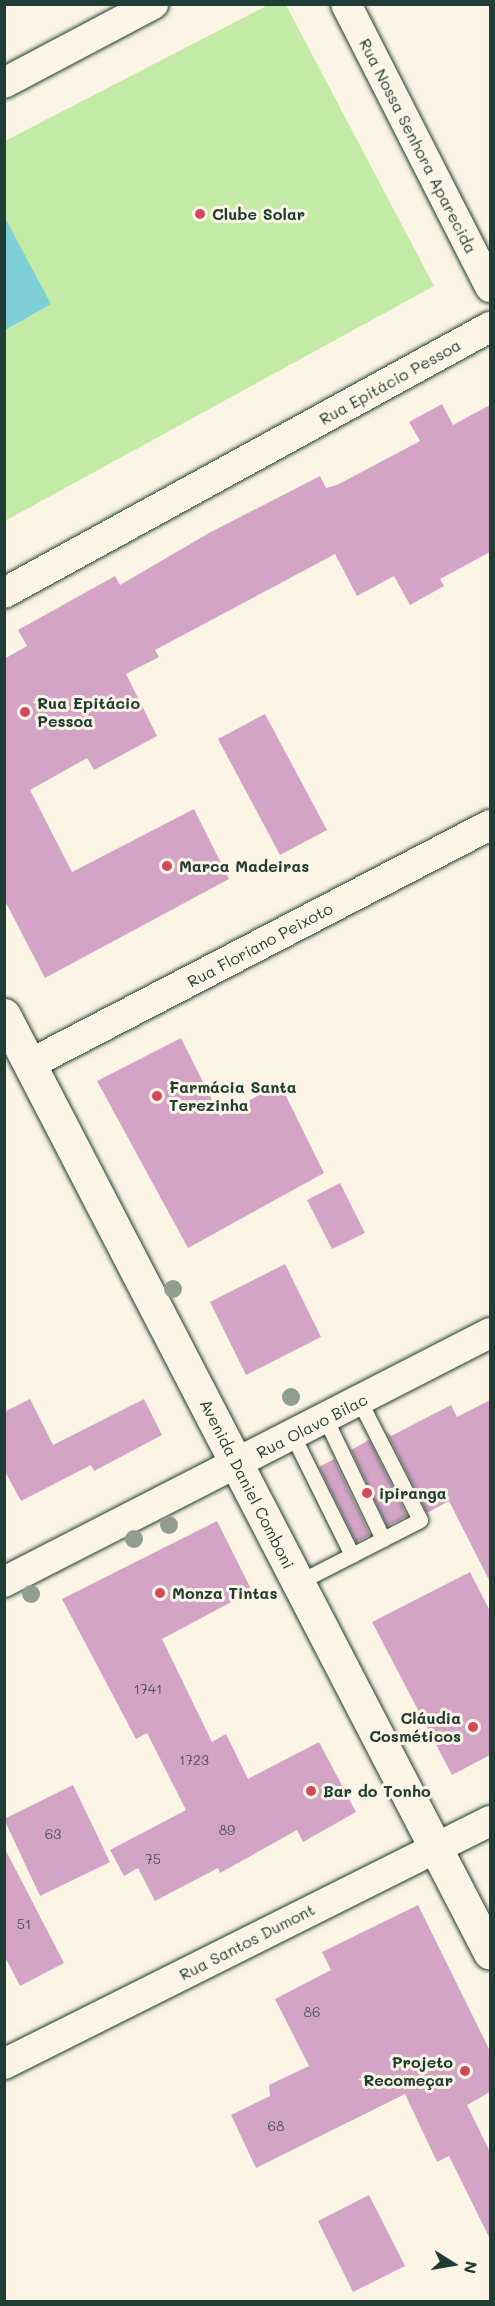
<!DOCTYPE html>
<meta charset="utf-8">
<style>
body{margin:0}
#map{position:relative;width:495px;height:2306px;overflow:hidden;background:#fcf5e5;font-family:Mali,sans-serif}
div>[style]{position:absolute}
.green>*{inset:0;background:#c3eba6}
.water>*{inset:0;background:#7ecfd8}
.building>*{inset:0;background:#d3a4c5}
.roads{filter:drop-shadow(0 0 2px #1f3d34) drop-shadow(0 0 2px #1f3d34)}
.lane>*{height:15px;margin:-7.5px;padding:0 7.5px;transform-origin:7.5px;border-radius:7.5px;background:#fcf5e5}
.street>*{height:30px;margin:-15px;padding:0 15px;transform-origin:15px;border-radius:15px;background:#fcf5e5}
.secondary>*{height:33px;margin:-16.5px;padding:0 16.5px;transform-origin:16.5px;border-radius:16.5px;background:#fcf5e5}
.trees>*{width:18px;height:18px;margin:-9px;border-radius:50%;background:#909e8d}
.dots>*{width:16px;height:16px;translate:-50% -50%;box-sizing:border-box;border:3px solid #fcf5e5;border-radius:50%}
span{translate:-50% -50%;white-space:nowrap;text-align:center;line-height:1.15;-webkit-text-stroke:6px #fcf5e5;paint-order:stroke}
.number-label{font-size:14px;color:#4c5758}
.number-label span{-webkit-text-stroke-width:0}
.street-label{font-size:16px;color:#1f3d34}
.poi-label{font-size:16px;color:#1f3d34;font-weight:700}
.left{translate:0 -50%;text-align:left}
.right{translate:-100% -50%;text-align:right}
.frame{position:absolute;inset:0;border:6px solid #1f3d34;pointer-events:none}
.north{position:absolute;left:423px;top:2234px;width:60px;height:60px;-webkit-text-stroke:4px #fcf5e5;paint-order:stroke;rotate:101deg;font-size:16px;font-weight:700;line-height:24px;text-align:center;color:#1f3d34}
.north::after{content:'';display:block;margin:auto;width:21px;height:27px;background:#1f3d34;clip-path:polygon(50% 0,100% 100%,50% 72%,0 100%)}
</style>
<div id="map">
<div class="green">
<div style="clip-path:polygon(268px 5px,286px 5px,434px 286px,5px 521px,5px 141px)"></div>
</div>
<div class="water">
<div style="clip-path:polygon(5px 218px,51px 304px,5px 330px,4px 330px)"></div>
</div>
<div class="building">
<div style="clip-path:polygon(442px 404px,453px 425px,490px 405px,490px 552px,440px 579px,444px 586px,410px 605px,394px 576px,357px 596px,335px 554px,155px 650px,159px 657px,126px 674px,157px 736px,94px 770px,87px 758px,30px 790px,72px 872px,194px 809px,229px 879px,45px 978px,4px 899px,4px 659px,27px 646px,18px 630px,115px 576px,120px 585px,209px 533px,320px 476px,326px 488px,337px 485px,420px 441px,409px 422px)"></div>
<div style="clip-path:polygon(265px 714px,327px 830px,280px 855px,218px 739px)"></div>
<div style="clip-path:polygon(181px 1038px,220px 1116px,280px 1084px,324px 1173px,188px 1248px,97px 1081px)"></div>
<div style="clip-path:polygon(340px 1183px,365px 1233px,332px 1249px,307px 1200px)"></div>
<div style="clip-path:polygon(285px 1264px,321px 1337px,246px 1375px,210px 1302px)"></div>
<div style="clip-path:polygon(30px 1399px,53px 1445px,144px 1399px,162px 1435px,94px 1471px,91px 1465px,21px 1501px,4px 1470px,4px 1412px)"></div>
<div style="clip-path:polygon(490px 1400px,490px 1582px,449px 1501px,427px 1513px,386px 1431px,391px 1436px,451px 1405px,457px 1417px)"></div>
<div style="clip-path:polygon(369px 1440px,407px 1516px,387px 1526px,351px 1450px)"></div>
<div style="clip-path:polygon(334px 1459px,370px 1535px,356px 1542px,319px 1467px)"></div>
<div style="clip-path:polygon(217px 1521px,252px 1591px,162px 1639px,212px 1742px,226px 1734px,248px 1779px,319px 1742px,356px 1812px,303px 1842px,297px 1830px,220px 1873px,218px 1868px,155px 1901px,138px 1868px,124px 1876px,110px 1850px,186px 1810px,147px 1733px,136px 1739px,62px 1599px)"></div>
<div style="clip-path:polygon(470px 1572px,490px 1611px,490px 1755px,452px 1775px,372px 1622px)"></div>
<div style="clip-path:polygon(73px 1785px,110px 1862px,40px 1896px,4px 1819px)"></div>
<div style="clip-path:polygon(4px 1847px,64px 1963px,20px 1986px,4px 1955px)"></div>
<div style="clip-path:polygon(418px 1905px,490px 2051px,490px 2092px,467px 2105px,490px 2152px,490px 2239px,449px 2156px,437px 2162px,405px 2094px,256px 2168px,231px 2115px,270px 2096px,269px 2085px,309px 2066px,275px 1999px,331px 1970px,322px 1952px)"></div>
<div style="clip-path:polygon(369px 2195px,405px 2266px,353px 2292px,318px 2221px)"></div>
</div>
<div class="roads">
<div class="lane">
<div style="left:360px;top:1402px;width:132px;rotate:63deg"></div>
<div style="left:420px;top:1520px;width:42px;rotate:152.8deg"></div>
<div style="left:293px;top:1436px;width:133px;rotate:63.6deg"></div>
<div style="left:297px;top:1583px;width:97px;rotate:-27.1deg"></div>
<div style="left:383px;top:1539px;width:132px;rotate:-115.6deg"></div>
</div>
<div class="street">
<div style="left:346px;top:4px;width:318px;rotate:63deg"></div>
<div style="left:4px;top:83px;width:169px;rotate:-27.9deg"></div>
<div style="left:4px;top:593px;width:554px;rotate:-28.69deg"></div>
<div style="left:30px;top:1064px;width:518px;rotate:-27.45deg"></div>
<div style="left:4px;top:1582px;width:546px;rotate:-27.13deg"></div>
<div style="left:4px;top:2064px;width:543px;rotate:-26.57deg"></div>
</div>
<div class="secondary">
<div style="left:4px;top:1015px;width:1056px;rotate:62.61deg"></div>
</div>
</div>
<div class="trees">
<div style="left:173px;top:1289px"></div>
<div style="left:291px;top:1397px"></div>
<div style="left:169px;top:1525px"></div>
<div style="left:134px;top:1539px"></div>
<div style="left:31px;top:1594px"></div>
</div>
<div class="dots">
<div style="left:200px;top:214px;background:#d1495b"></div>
<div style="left:25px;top:712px;background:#d1495b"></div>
<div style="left:167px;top:866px;background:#d1495b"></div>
<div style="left:157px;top:1096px;background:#d1495b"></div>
<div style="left:367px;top:1493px;background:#d1495b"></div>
<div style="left:160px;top:1593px;background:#d1495b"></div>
<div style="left:473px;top:1727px;background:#d1495b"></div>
<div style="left:311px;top:1791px;background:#d1495b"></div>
<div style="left:465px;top:2071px;background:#d1495b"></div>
</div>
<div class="number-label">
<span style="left:148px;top:1689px">1741</span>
<span style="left:194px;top:1760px">1723</span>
<span style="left:227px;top:1830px">89</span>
<span style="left:53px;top:1834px">63</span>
<span style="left:153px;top:1859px">75</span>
<span style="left:24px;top:1924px">51</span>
<span style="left:312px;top:2012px">86</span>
<span style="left:276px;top:2126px">68</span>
</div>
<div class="street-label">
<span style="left:418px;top:146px;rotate:63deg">Rua Nossa Senhora Aparecida</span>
<span style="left:390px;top:382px;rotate:-29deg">Rua Epitácio Pessoa</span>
<span style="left:260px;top:945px;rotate:-28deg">Rua Floriano Peixoto</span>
<span style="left:312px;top:1426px;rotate:-27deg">Rua Olavo Bilac</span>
<span style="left:247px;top:1484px;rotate:63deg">Avenida Daniel Comboni</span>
<span style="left:247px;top:1942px;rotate:-27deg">Rua Santos Dumont</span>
</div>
<div class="poi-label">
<span class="left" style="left:212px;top:214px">Clube Solar</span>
<span class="left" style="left:37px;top:712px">Rua Epitácio<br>Pessoa</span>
<span class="left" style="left:179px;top:866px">Marca Madeiras</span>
<span class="left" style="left:169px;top:1096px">Farmácia Santa<br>Terezinha</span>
<span class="left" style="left:379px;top:1493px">ipiranga</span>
<span class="left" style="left:172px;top:1593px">Monza Tintas</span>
<span class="right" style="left:461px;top:1727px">Cláudia<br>Cosméticos</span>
<span class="left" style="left:323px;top:1791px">Bar do Tonho</span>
<span class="right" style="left:453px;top:2071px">Projeto<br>Recomeçar</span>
</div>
<div class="frame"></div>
<div class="north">N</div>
</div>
